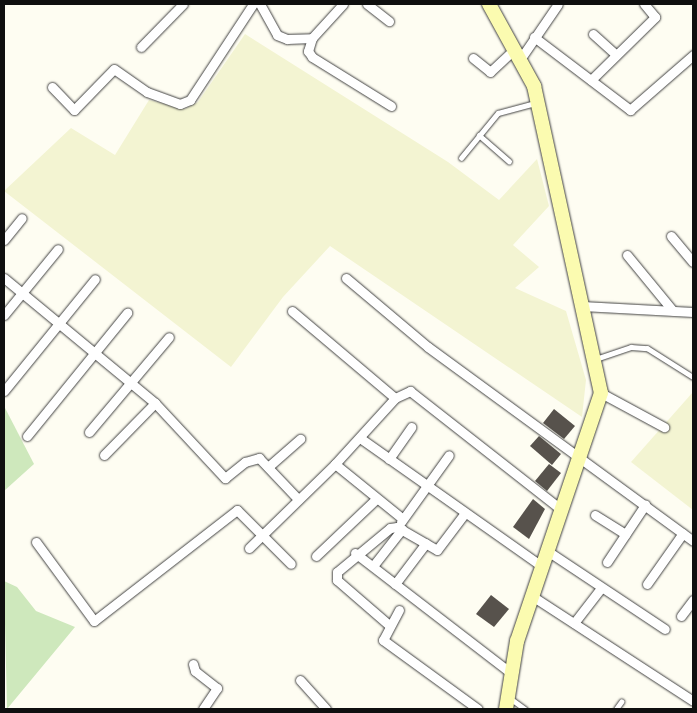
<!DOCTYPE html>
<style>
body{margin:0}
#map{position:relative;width:697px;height:713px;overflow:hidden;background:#fefdf2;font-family:"Crimson Pro",serif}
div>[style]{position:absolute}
.farmland>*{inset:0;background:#f3f4d2}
.green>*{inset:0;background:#cee8bc}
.building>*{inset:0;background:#57524c}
.roads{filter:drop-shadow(0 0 1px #424242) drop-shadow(0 0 1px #424242)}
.service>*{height:4.5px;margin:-2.25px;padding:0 2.25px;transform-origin:2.25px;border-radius:2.25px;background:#fff}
.minor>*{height:9px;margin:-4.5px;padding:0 4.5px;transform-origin:4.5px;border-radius:4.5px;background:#fff}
.secondary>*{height:14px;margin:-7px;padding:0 7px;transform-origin:7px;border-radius:7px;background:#fbfbb0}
span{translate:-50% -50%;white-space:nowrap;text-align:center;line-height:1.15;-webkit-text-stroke:5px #fff;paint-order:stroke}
.frame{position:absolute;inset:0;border:5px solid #0f0f0f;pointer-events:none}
</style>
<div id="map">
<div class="farmland">
<div style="clip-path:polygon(245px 34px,448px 162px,499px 200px,537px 159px,549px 206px,513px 245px,539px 267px,515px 288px,566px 311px,586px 380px,582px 417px,330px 246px,283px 297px,231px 367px,4px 191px,71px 128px,115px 155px,149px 100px,185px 109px,198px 102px)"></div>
<div style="clip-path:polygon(693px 392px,693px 510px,631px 462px)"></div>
</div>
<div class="green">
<div style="clip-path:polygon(4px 406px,34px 464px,4px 491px)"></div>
<div style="clip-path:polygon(4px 581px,17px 587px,36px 611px,75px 627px,7px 709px)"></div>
</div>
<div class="building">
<div style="clip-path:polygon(554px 409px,575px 426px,564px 439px,543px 423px)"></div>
<div style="clip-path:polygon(539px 436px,561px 454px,552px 465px,530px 446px)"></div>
<div style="clip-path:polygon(549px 464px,561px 473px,547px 491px,535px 481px)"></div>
<div style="clip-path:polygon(533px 499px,545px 509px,529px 539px,513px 527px)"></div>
<div style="clip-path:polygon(491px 595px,509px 609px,494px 627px,476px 614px)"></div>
</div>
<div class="roads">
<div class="service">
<div style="left:479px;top:135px;width:40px;rotate:41deg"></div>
<div style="left:461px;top:158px;width:58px;rotate:-50.6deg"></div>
<div style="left:498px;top:113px;width:38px;rotate:-15deg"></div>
<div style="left:596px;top:359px;width:37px;rotate:-19deg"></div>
<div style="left:631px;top:347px;width:16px;rotate:4deg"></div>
<div style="left:647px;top:348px;width:54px;rotate:32.2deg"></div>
<div style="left:510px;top:698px;width:19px;rotate:36deg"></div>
<div style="left:616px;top:709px;width:9px;rotate:-54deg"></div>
</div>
<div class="minor">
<div style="left:260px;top:4px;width:35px;rotate:61deg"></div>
<div style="left:277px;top:35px;width:11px;rotate:22deg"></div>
<div style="left:287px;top:39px;width:25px;rotate:-2deg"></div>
<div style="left:312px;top:38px;width:46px;rotate:-47.6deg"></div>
<div style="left:367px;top:4px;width:28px;rotate:38deg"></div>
<div style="left:593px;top:34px;width:31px;rotate:42deg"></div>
<div style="left:534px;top:37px;width:121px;rotate:37.2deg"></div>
<div style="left:630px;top:110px;width:84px;rotate:-41.1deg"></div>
<div style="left:312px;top:38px;width:14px;rotate:107deg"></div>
<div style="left:308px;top:51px;width:7px;rotate:56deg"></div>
<div style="left:312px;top:57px;width:93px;rotate:31.8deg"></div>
<div style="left:141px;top:47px;width:60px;rotate:-45.7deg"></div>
<div style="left:473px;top:58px;width:22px;rotate:39deg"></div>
<div style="left:490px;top:72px;width:34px;rotate:-43deg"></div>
<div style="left:521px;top:58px;width:65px;rotate:-55.6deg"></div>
<div style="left:591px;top:80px;width:90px;rotate:-44.5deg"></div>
<div style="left:655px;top:17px;width:17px;rotate:-130deg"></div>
<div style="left:52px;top:87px;width:32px;rotate:46deg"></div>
<div style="left:74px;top:110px;width:57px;rotate:-45.7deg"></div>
<div style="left:114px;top:69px;width:40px;rotate:34.9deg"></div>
<div style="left:147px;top:92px;width:35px;rotate:20deg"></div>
<div style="left:180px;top:104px;width:11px;rotate:-22deg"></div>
<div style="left:190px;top:100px;width:115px;rotate:-56.7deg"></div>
<div style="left:671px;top:236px;width:34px;rotate:50deg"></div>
<div style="left:4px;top:240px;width:28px;rotate:-51deg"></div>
<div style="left:627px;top:255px;width:72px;rotate:50.6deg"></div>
<div style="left:4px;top:278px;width:196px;rotate:39.6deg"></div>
<div style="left:155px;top:403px;width:103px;rotate:47deg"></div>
<div style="left:225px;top:478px;width:26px;rotate:-39deg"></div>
<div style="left:245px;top:462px;width:15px;rotate:-16deg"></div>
<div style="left:259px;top:458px;width:57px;rotate:46.4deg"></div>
<div style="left:346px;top:278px;width:107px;rotate:40.1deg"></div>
<div style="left:428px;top:347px;width:328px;rotate:36.2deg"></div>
<div style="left:582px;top:306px;width:111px;rotate:3.1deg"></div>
<div style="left:292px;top:311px;width:135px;rotate:40.2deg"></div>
<div style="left:4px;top:315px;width:85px;rotate:-50.7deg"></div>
<div style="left:4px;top:391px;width:144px;rotate:-50.9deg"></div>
<div style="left:601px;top:393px;width:72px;rotate:28.4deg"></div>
<div style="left:89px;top:432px;width:124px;rotate:-49.9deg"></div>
<div style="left:27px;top:436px;width:159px;rotate:-50.9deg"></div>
<div style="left:360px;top:438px;width:224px;rotate:35.2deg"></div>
<div style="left:104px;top:455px;width:73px;rotate:-45.6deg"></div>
<div style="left:389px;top:459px;width:39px;rotate:-55deg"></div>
<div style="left:335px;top:464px;width:89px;rotate:-47.7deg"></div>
<div style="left:395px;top:398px;width:17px;rotate:-25deg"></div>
<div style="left:410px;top:391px;width:193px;rotate:38.1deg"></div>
<div style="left:268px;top:467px;width:43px;rotate:-41.2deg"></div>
<div style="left:595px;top:515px;width:36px;rotate:32deg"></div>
<div style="left:401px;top:522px;width:82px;rotate:-54.4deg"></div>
<div style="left:36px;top:542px;width:98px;rotate:53.7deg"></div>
<div style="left:94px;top:621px;width:181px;rotate:-37.8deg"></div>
<div style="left:237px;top:510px;width:76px;rotate:45deg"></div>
<div style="left:249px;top:548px;width:120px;rotate:-44.3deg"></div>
<div style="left:335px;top:464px;width:87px;rotate:39deg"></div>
<div style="left:549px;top:552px;width:139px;rotate:33.6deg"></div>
<div style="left:355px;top:553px;width:198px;rotate:37.6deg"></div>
<div style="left:316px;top:556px;width:83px;rotate:-43.5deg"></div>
<div style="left:607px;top:562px;width:69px;rotate:-56.3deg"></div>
<div style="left:373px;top:566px;width:47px;rotate:-51.9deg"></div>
<div style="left:395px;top:584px;width:51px;rotate:-52.9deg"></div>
<div style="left:647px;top:584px;width:62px;rotate:-54.8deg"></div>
<div style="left:532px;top:596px;width:192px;rotate:33.1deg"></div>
<div style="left:399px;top:610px;width:34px;rotate:118deg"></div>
<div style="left:383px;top:640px;width:117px;rotate:36deg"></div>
<div style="left:681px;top:616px;width:20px;rotate:-53deg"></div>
<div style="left:574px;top:623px;width:44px;rotate:-52.4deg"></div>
<div style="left:389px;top:625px;width:69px;rotate:-139.1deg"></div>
<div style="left:337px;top:580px;width:8px;rotate:-90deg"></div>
<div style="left:337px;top:572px;width:69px;rotate:-39.7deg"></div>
<div style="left:390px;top:528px;width:7px;rotate:-8deg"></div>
<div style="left:397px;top:527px;width:46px;rotate:29.9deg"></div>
<div style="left:437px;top:550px;width:46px;rotate:-52.9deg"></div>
<div style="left:193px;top:664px;width:7px;rotate:74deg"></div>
<div style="left:195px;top:671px;width:28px;rotate:38deg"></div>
<div style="left:217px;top:688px;width:25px;rotate:124deg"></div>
<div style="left:300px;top:680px;width:39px;rotate:48deg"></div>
</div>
<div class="secondary">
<div style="left:489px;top:4px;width:94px;rotate:61.2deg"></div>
<div style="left:534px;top:86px;width:314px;rotate:77.7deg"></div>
<div style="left:601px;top:393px;width:262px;rotate:108.7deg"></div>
<div style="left:517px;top:641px;width:69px;rotate:99.2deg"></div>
</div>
</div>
<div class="frame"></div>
</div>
